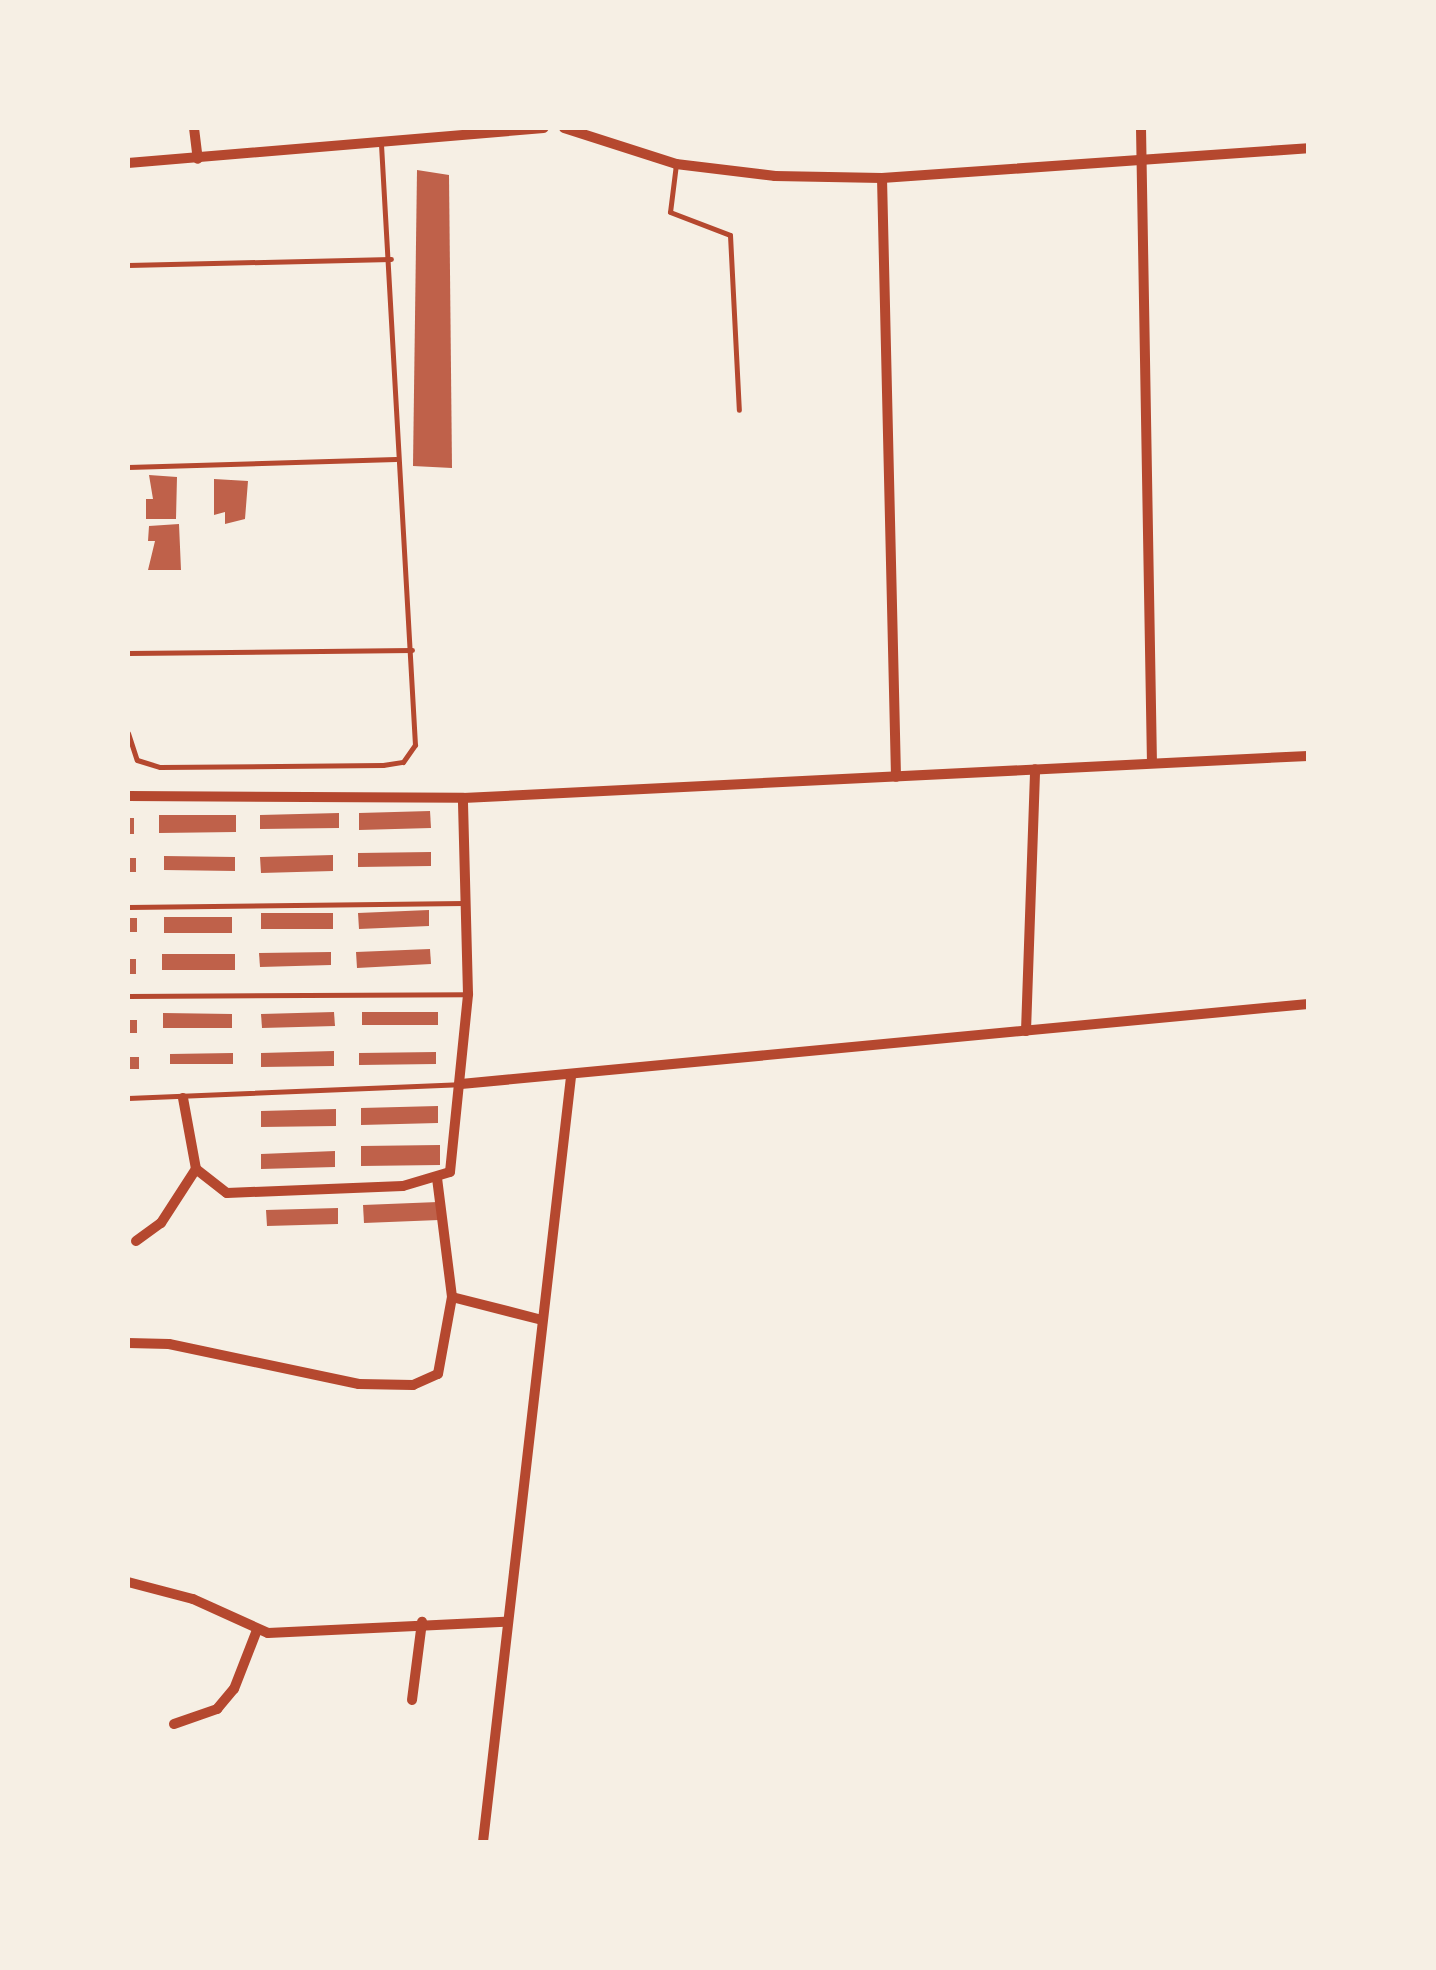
<!DOCTYPE html>
<style>
body{margin:0}
#map{position:relative;width:1436px;height:1970px;overflow:hidden;background:#f6efe4;font-family:Raleway,sans-serif}
div>[style]{position:absolute}
.building>*{inset:0;background:#bf614a}
.service>*{height:5px;margin:-2.5px;padding:0 2.5px;transform-origin:2.5px;border-radius:2.5px;background:#b5482f}
.minor>*{height:10px;margin:-5px;padding:0 5px;transform-origin:5px;border-radius:5px;background:#b5482f}
span{translate:-50% -50%;white-space:nowrap;text-align:center;line-height:1.15;-webkit-text-stroke:8px #f6efe4;paint-order:stroke}
.frame{position:absolute;inset:0;border:130px solid #f6efe4;pointer-events:none}
</style>
<div id="map">
<div class="building">
<div style="clip-path:polygon(417px 170px,449px 175px,452px 468px,413px 466px)"></div>
<div style="clip-path:polygon(149px 475px,177px 477px,176px 519px,146px 519px,146px 499px,153px 499px)"></div>
<div style="clip-path:polygon(214px 479px,248px 481px,245px 519px,225px 524px,225px 512px,214px 515px)"></div>
<div style="clip-path:polygon(179px 524px,181px 570px,148px 570px,155px 541px,148px 541px,149px 526px)"></div>
<div style="clip-path:polygon(430px 811px,431px 828px,359px 830px,359px 813px)"></div>
<div style="clip-path:polygon(339px 813px,339px 828px,260px 829px,260px 815px)"></div>
<div style="clip-path:polygon(159px 815px,236px 815px,236px 832px,159px 833px)"></div>
<div style="clip-path:polygon(128px 818px,134px 818px,134px 834px,128px 834px)"></div>
<div style="clip-path:polygon(431px 852px,431px 866px,358px 867px,358px 853px)"></div>
<div style="clip-path:polygon(333px 855px,333px 871px,261px 873px,260px 857px)"></div>
<div style="clip-path:polygon(164px 856px,235px 857px,235px 871px,164px 870px)"></div>
<div style="clip-path:polygon(128px 858px,136px 858px,136px 872px,128px 872px)"></div>
<div style="clip-path:polygon(429px 910px,429px 926px,359px 929px,358px 913px)"></div>
<div style="clip-path:polygon(261px 913px,333px 913px,333px 929px,261px 929px)"></div>
<div style="clip-path:polygon(164px 917px,232px 917px,232px 933px,164px 933px)"></div>
<div style="clip-path:polygon(128px 918px,137px 918px,137px 932px,128px 932px)"></div>
<div style="clip-path:polygon(430px 949px,431px 964px,357px 968px,356px 952px)"></div>
<div style="clip-path:polygon(331px 952px,331px 965px,260px 967px,259px 953px)"></div>
<div style="clip-path:polygon(162px 954px,235px 954px,235px 970px,162px 970px)"></div>
<div style="clip-path:polygon(128px 959px,136px 959px,136px 974px,128px 974px)"></div>
<div style="clip-path:polygon(334px 1012px,335px 1026px,262px 1028px,261px 1014px)"></div>
<div style="clip-path:polygon(362px 1012px,438px 1012px,438px 1025px,362px 1025px)"></div>
<div style="clip-path:polygon(163px 1013px,232px 1014px,232px 1028px,163px 1028px)"></div>
<div style="clip-path:polygon(128px 1020px,137px 1020px,137px 1033px,128px 1033px)"></div>
<div style="clip-path:polygon(334px 1051px,334px 1066px,261px 1067px,261px 1053px)"></div>
<div style="clip-path:polygon(436px 1052px,436px 1064px,359px 1065px,359px 1053px)"></div>
<div style="clip-path:polygon(233px 1053px,233px 1064px,170px 1064px,170px 1054px)"></div>
<div style="clip-path:polygon(128px 1057px,139px 1057px,139px 1069px,128px 1069px)"></div>
<div style="clip-path:polygon(438px 1106px,438px 1123px,361px 1125px,361px 1108px)"></div>
<div style="clip-path:polygon(336px 1109px,336px 1126px,261px 1127px,261px 1111px)"></div>
<div style="clip-path:polygon(440px 1145px,440px 1165px,361px 1166px,361px 1146px)"></div>
<div style="clip-path:polygon(335px 1151px,335px 1167px,261px 1169px,261px 1154px)"></div>
<div style="clip-path:polygon(438px 1202px,439px 1220px,364px 1223px,363px 1205px)"></div>
<div style="clip-path:polygon(338px 1208px,338px 1224px,267px 1226px,266px 1210px)"></div>
</div>
<div class="service">
<div style="left:676px;top:164px;width:48px;rotate:97.1deg"></div>
<div style="left:670px;top:212px;width:64px;rotate:21deg"></div>
<div style="left:730px;top:235px;width:175px;rotate:87.1deg"></div>
<div style="left:128px;top:265px;width:263px;rotate:-1.3deg"></div>
<div style="left:128px;top:467px;width:268px;rotate:-1.7deg"></div>
<div style="left:128px;top:653px;width:284px;rotate:-0.6deg"></div>
<div style="left:128px;top:733px;width:28px;rotate:72deg"></div>
<div style="left:137px;top:760px;width:24px;rotate:17deg"></div>
<div style="left:160px;top:767px;width:223px;rotate:-0.5deg"></div>
<div style="left:383px;top:765px;width:20px;rotate:-9deg"></div>
<div style="left:403px;top:762px;width:21px;rotate:-55deg"></div>
<div style="left:415px;top:745px;width:601px;rotate:-93.24deg"></div>
<div style="left:128px;top:907px;width:336px;rotate:-0.7deg"></div>
<div style="left:128px;top:996px;width:340px;rotate:-0.3deg"></div>
<div style="left:128px;top:1098px;width:331px;rotate:-2.4deg"></div>
</div>
<div class="minor">
<div style="left:194px;top:128px;width:31px;rotate:83deg"></div>
<div style="left:564px;top:128px;width:118px;rotate:17.8deg"></div>
<div style="left:676px;top:164px;width:100px;rotate:6.9deg"></div>
<div style="left:775px;top:176px;width:107px;rotate:1.1deg"></div>
<div style="left:882px;top:178px;width:427px;rotate:-4deg"></div>
<div style="left:1141px;top:128px;width:634px;rotate:89.01deg"></div>
<div style="left:128px;top:163px;width:417px;rotate:-4.8deg"></div>
<div style="left:882px;top:178px;width:599px;rotate:88.66deg"></div>
<div style="left:128px;top:796px;width:335px;rotate:0.3deg"></div>
<div style="left:463px;top:798px;width:846px;rotate:-2.85deg"></div>
<div style="left:1026px;top:1031px;width:262px;rotate:-88deg"></div>
<div style="left:461px;top:1084px;width:851px;rotate:-5.4deg"></div>
<div style="left:183px;top:1098px;width:72px;rotate:79.6deg"></div>
<div style="left:196px;top:1169px;width:39px;rotate:38deg"></div>
<div style="left:227px;top:1193px;width:176px;rotate:-2.3deg"></div>
<div style="left:403px;top:1186px;width:49px;rotate:-16.6deg"></div>
<div style="left:450px;top:1172px;width:179px;rotate:-84.2deg"></div>
<div style="left:468px;top:994px;width:196px;rotate:-91.5deg"></div>
<div style="left:437px;top:1178px;width:120px;rotate:82.8deg"></div>
<div style="left:452px;top:1297px;width:93px;rotate:14.3deg"></div>
<div style="left:136px;top:1241px;width:31px;rotate:-36deg"></div>
<div style="left:161px;top:1223px;width:64px;rotate:-57.1deg"></div>
<div style="left:128px;top:1343px;width:41px;rotate:1.4deg"></div>
<div style="left:169px;top:1344px;width:194px;rotate:11.9deg"></div>
<div style="left:359px;top:1384px;width:54px;rotate:1.1deg"></div>
<div style="left:413px;top:1385px;width:27px;rotate:-24deg"></div>
<div style="left:438px;top:1374px;width:78px;rotate:-79.7deg"></div>
<div style="left:128px;top:1582px;width:67px;rotate:14.7deg"></div>
<div style="left:193px;top:1599px;width:82px;rotate:24.4deg"></div>
<div style="left:268px;top:1633px;width:237px;rotate:-2.7deg"></div>
<div style="left:412px;top:1700px;width:79px;rotate:-82.7deg"></div>
<div style="left:174px;top:1724px;width:46px;rotate:-19.2deg"></div>
<div style="left:217px;top:1709px;width:26px;rotate:-50deg"></div>
<div style="left:234px;top:1689px;width:63px;rotate:-68.7deg"></div>
<div style="left:483px;top:1842px;width:770px;rotate:-83.44deg"></div>
</div>
<div class="frame"></div>
</div>
